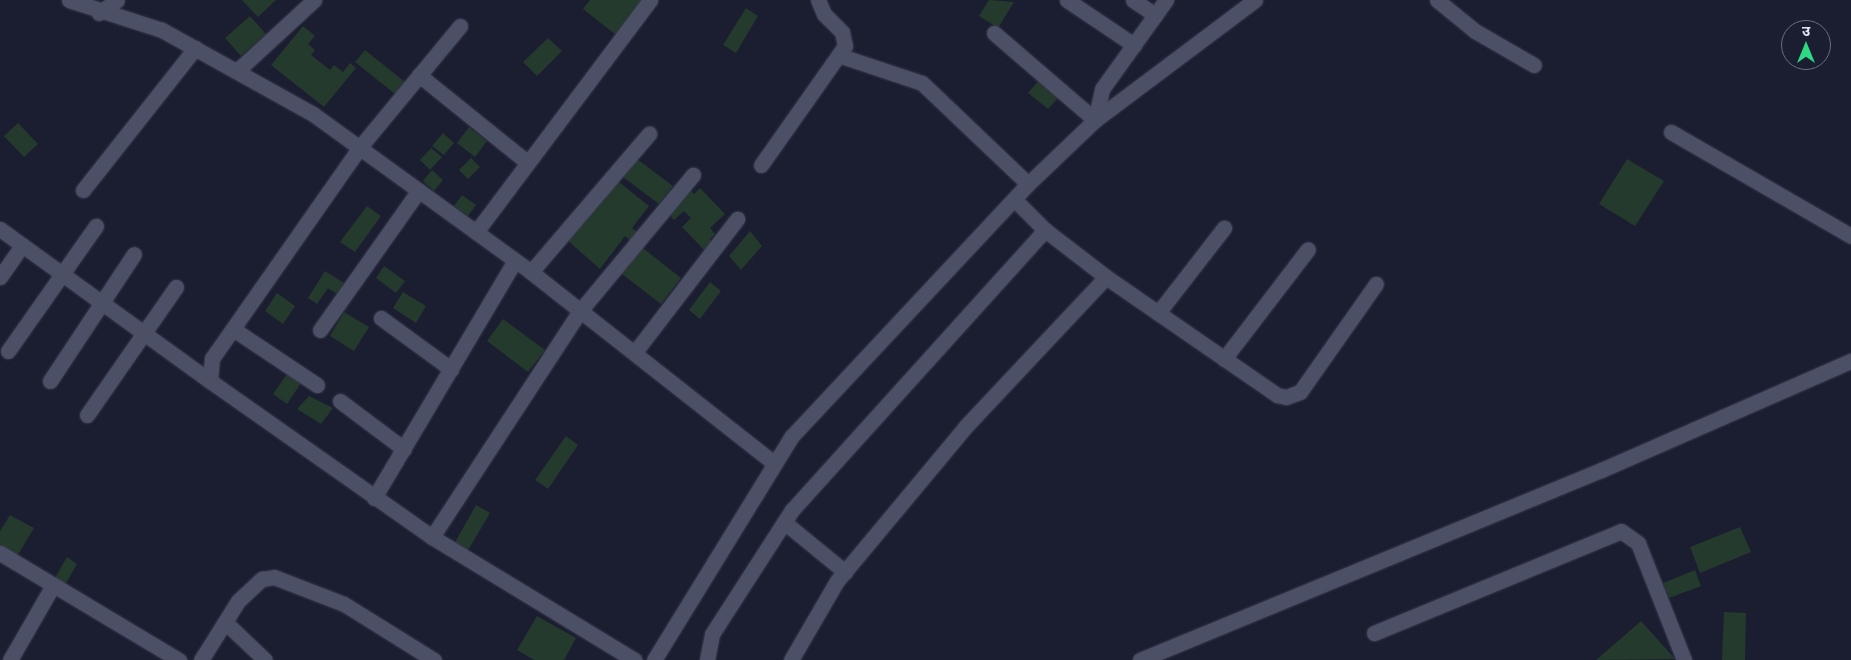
<!DOCTYPE html>
<meta charset="utf-8">
<style>
body{margin:0}
#map{position:relative;width:1851px;height:660px;overflow:hidden;background:#1b1d31;font-family:"DejaVu Sans","Noto Sans Devanagari",sans-serif}
div>[style]{position:absolute}
.building>*{inset:0;background:#243a2c}
.roads{filter:drop-shadow(0 0 1px #37394c) drop-shadow(0 0 1px #37394c)}
.minor>*{height:15px;margin:-7.5px;padding:0 7.5px;transform-origin:7.5px;border-radius:7.5px;background:#4c5066}
span{translate:-50% -50%;white-space:nowrap;text-align:center;line-height:1.15;-webkit-text-stroke:5px #1b1d31;paint-order:stroke}
.north{position:absolute;left:1781px;top:20px;width:50px;height:50px;box-sizing:border-box;background:#1b1d31;border:1px solid #6b6e7f;border-radius:50%;rotate:0deg;font-size:14px;font-weight:700;line-height:20px;text-align:center;color:#e4e7f5}
.north::after{content:'';display:block;margin:auto;width:18px;height:22px;background:#2fd883;clip-path:polygon(50% 0,100% 100%,50% 72%,0 100%)}
</style>
<div id="map">
<div class="building">
<div style="clip-path:polygon(242px 0,276px 0,258px 17px)"></div>
<div style="clip-path:polygon(590px 0,644px 0,616px 35px,583px 9px)"></div>
<div style="clip-path:polygon(989px 0,1014px 2px,998px 28px,979px 16px)"></div>
<div style="clip-path:polygon(746px 8px,758px 16px,736px 53px,723px 45px)"></div>
<div style="clip-path:polygon(250px 16px,266px 34px,241px 56px,225px 38px)"></div>
<div style="clip-path:polygon(303px 26px,315px 36px,308px 44px,315px 50px,311px 55px,330px 70px,334px 65px,343px 72px,350px 63px,356px 68px,324px 107px,271px 65px)"></div>
<div style="clip-path:polygon(548px 38px,562px 51px,537px 76px,523px 62px)"></div>
<div style="clip-path:polygon(365px 50px,405px 82px,395px 94px,355px 62px)"></div>
<div style="clip-path:polygon(1039px 80px,1059px 97px,1048px 109px,1028px 93px)"></div>
<div style="clip-path:polygon(18px 123px,38px 144px,24px 157px,4px 136px)"></div>
<div style="clip-path:polygon(469px 127px,487px 141px,475px 157px,457px 143px)"></div>
<div style="clip-path:polygon(443px 133px,454px 143px,444px 155px,432px 146px)"></div>
<div style="clip-path:polygon(431px 148px,442px 157px,430px 170px,420px 160px)"></div>
<div style="clip-path:polygon(471px 158px,480px 167px,468px 179px,459px 170px)"></div>
<div style="clip-path:polygon(637px 159px,673px 186px,659px 204px,623px 177px)"></div>
<div style="clip-path:polygon(1627px 159px,1664px 181px,1635px 226px,1599px 204px)"></div>
<div style="clip-path:polygon(432px 170px,443px 180px,434px 191px,423px 181px)"></div>
<div style="clip-path:polygon(615px 179px,649px 206px,632px 228px,640px 234px,633px 243px,625px 236px,600px 269px,565px 238px)"></div>
<div style="clip-path:polygon(700px 188px,725px 214px,710px 228px,715px 234px,710px 239px,715px 244px,706px 252px,682px 227px,691px 218px,684px 211px,674px 220px,667px 212px,690px 190px,694px 194px)"></div>
<div style="clip-path:polygon(462px 195px,476px 205px,468px 216px,454px 206px)"></div>
<div style="clip-path:polygon(367px 206px,381px 216px,355px 252px,340px 242px)"></div>
<div style="clip-path:polygon(750px 231px,762px 246px,741px 270px,729px 256px)"></div>
<div style="clip-path:polygon(639px 245px,681px 278px,661px 304px,618px 271px)"></div>
<div style="clip-path:polygon(384px 266px,405px 281px,396px 293px,376px 278px)"></div>
<div style="clip-path:polygon(325px 271px,344px 283px,337px 294px,328px 288px,317px 304px,308px 298px)"></div>
<div style="clip-path:polygon(710px 282px,721px 291px,700px 319px,689px 310px)"></div>
<div style="clip-path:polygon(403px 292px,426px 306px,416px 323px,393px 308px)"></div>
<div style="clip-path:polygon(277px 293px,295px 306px,283px 324px,265px 311px)"></div>
<div style="clip-path:polygon(344px 312px,369px 327px,354px 351px,330px 336px)"></div>
<div style="clip-path:polygon(503px 319px,545px 350px,528px 372px,487px 341px)"></div>
<div style="clip-path:polygon(287px 374px,301px 383px,287px 404px,273px 394px)"></div>
<div style="clip-path:polygon(309px 396px,333px 408px,321px 424px,297px 409px)"></div>
<div style="clip-path:polygon(566px 436px,578px 445px,548px 489px,535px 480px)"></div>
<div style="clip-path:polygon(476px 505px,490px 513px,467px 552px,454px 544px)"></div>
<div style="clip-path:polygon(10px 515px,34px 528px,16px 558px,0 549px,0 531px)"></div>
<div style="clip-path:polygon(1740px 527px,1751px 552px,1700px 573px,1690px 547px)"></div>
<div style="clip-path:polygon(67px 557px,77px 564px,64px 587px,53px 581px)"></div>
<div style="clip-path:polygon(1695px 570px,1701px 586px,1669px 598px,1663px 583px)"></div>
<div style="clip-path:polygon(1724px 612px,1746px 613px,1745px 660px,1722px 660px)"></div>
<div style="clip-path:polygon(537px 616px,576px 638px,564px 660px,534px 660px,517px 650px)"></div>
<div style="clip-path:polygon(1641px 621px,1675px 659px,1596px 660px)"></div>
</div>
<div class="roads">
<div class="minor">
<div style="left:69px;top:0;width:98px;rotate:17.9deg"></div>
<div style="left:162px;top:30px;width:173px;rotate:29.1deg"></div>
<div style="left:313px;top:114px;width:269px;rotate:35.9deg"></div>
<div style="left:531px;top:272px;width:309px;rotate:38.2deg"></div>
<div style="left:1067px;top:0;width:81px;rotate:33.9deg"></div>
<div style="left:1133px;top:0;width:27px;rotate:34deg"></div>
<div style="left:1437px;top:0;width:49px;rotate:39.2deg"></div>
<div style="left:1475px;top:31px;width:68px;rotate:30deg"></div>
<div style="left:99px;top:13px;width:22px;rotate:-36deg"></div>
<div style="left:460px;top:26px;width:157px;rotate:129.6deg"></div>
<div style="left:360px;top:147px;width:258px;rotate:125deg"></div>
<div style="left:212px;top:358px;width:23px;rotate:95deg"></div>
<div style="left:210px;top:381px;width:271px;rotate:35.1deg"></div>
<div style="left:432px;top:537px;width:237px;rotate:31.3deg"></div>
<div style="left:994px;top:33px;width:133px;rotate:40.7deg"></div>
<div style="left:1095px;top:120px;width:32px;rotate:-77deg"></div>
<div style="left:1102px;top:89px;width:110px;rotate:-54.3deg"></div>
<div style="left:841px;top:56px;width:85px;rotate:18.4deg"></div>
<div style="left:922px;top:83px;width:146px;rotate:43.6deg"></div>
<div style="left:237px;top:71px;width:105px;rotate:-42.7deg"></div>
<div style="left:419px;top:75px;width:140px;rotate:38.9deg"></div>
<div style="left:1671px;top:132px;width:208px;rotate:30deg"></div>
<div style="left:761px;top:165px;width:146px;rotate:-54.8deg"></div>
<div style="left:845px;top:46px;width:14px;rotate:-102deg"></div>
<div style="left:842px;top:32px;width:25px;rotate:-135deg"></div>
<div style="left:824px;top:14px;width:15px;rotate:-113deg"></div>
<div style="left:83px;top:190px;width:181px;rotate:-51.7deg"></div>
<div style="left:1014px;top:199px;width:44px;rotate:45deg"></div>
<div style="left:1045px;top:230px;width:77px;rotate:37.6deg"></div>
<div style="left:1106px;top:277px;width:208px;rotate:34.6deg"></div>
<div style="left:1277px;top:395px;width:9px;rotate:13deg"></div>
<div style="left:1286px;top:397px;width:15px;rotate:-20deg"></div>
<div style="left:1300px;top:392px;width:132px;rotate:-54.9deg"></div>
<div style="left:0;top:229px;width:259px;rotate:35.9deg"></div>
<div style="left:476px;top:232px;width:290px;rotate:-53.1deg"></div>
<div style="left:531px;top:272px;width:182px;rotate:-49.5deg"></div>
<div style="left:0;top:277px;width:39px;rotate:-55deg"></div>
<div style="left:1158px;top:313px;width:108px;rotate:-52.2deg"></div>
<div style="left:381px;top:318px;width:87px;rotate:36.1deg"></div>
<div style="left:233px;top:329px;width:101px;rotate:33.7deg"></div>
<div style="left:320px;top:330px;width:171px;rotate:-54.7deg"></div>
<div style="left:8px;top:351px;width:153px;rotate:-54.9deg"></div>
<div style="left:635px;top:352px;width:168px;rotate:-52.5deg"></div>
<div style="left:1224px;top:359px;width:138px;rotate:-52.6deg"></div>
<div style="left:50px;top:381px;width:152px;rotate:-56.5deg"></div>
<div style="left:340px;top:401px;width:80px;rotate:36.9deg"></div>
<div style="left:87px;top:415px;width:156px;rotate:-55.2deg"></div>
<div style="left:374px;top:498px;width:276px;rotate:-59.3deg"></div>
<div style="left:784px;top:522px;width:79px;rotate:39.3deg"></div>
<div style="left:432px;top:537px;width:270px;rotate:-56.8deg"></div>
<div style="left:580px;top:311px;width:177px;rotate:-50.3deg"></div>
<div style="left:0;top:553px;width:209px;rotate:30.9deg"></div>
<div style="left:225px;top:622px;width:55px;rotate:43.5deg"></div>
<div style="left:1374px;top:633px;width:267px;rotate:-22.4deg"></div>
<div style="left:1621px;top:531px;width:21px;rotate:35deg"></div>
<div style="left:1638px;top:543px;width:126px;rotate:68.5deg"></div>
<div style="left:10px;top:660px;width:84px;rotate:-60.1deg"></div>
<div style="left:201px;top:660px;width:70px;rotate:-57.9deg"></div>
<div style="left:238px;top:601px;width:33px;rotate:-43deg"></div>
<div style="left:262px;top:579px;width:12px;rotate:-9deg"></div>
<div style="left:274px;top:577px;width:75px;rotate:21.1deg"></div>
<div style="left:344px;top:604px;width:106px;rotate:31.9deg"></div>
<div style="left:654px;top:660px;width:263px;rotate:-58.4deg"></div>
<div style="left:792px;top:436px;width:345px;rotate:-46.9deg"></div>
<div style="left:1028px;top:184px;width:93px;rotate:-43.7deg"></div>
<div style="left:1095px;top:120px;width:200px;rotate:-36.9deg"></div>
<div style="left:707px;top:660px;width:26px;rotate:-79deg"></div>
<div style="left:712px;top:634px;width:148px;rotate:-57.2deg"></div>
<div style="left:792px;top:510px;width:377px;rotate:-47.9deg"></div>
<div style="left:791px;top:660px;width:91px;rotate:-59.8deg"></div>
<div style="left:837px;top:581px;width:202px;rotate:-50.2deg"></div>
<div style="left:966px;top:426px;width:204px;rotate:-46.8deg"></div>
<div style="left:1140px;top:660px;width:499px;rotate:-22.4deg"></div>
<div style="left:1601px;top:470px;width:273px;rotate:-23.6deg"></div>
</div>
</div>
<div class="north">उ</div>
</div>
